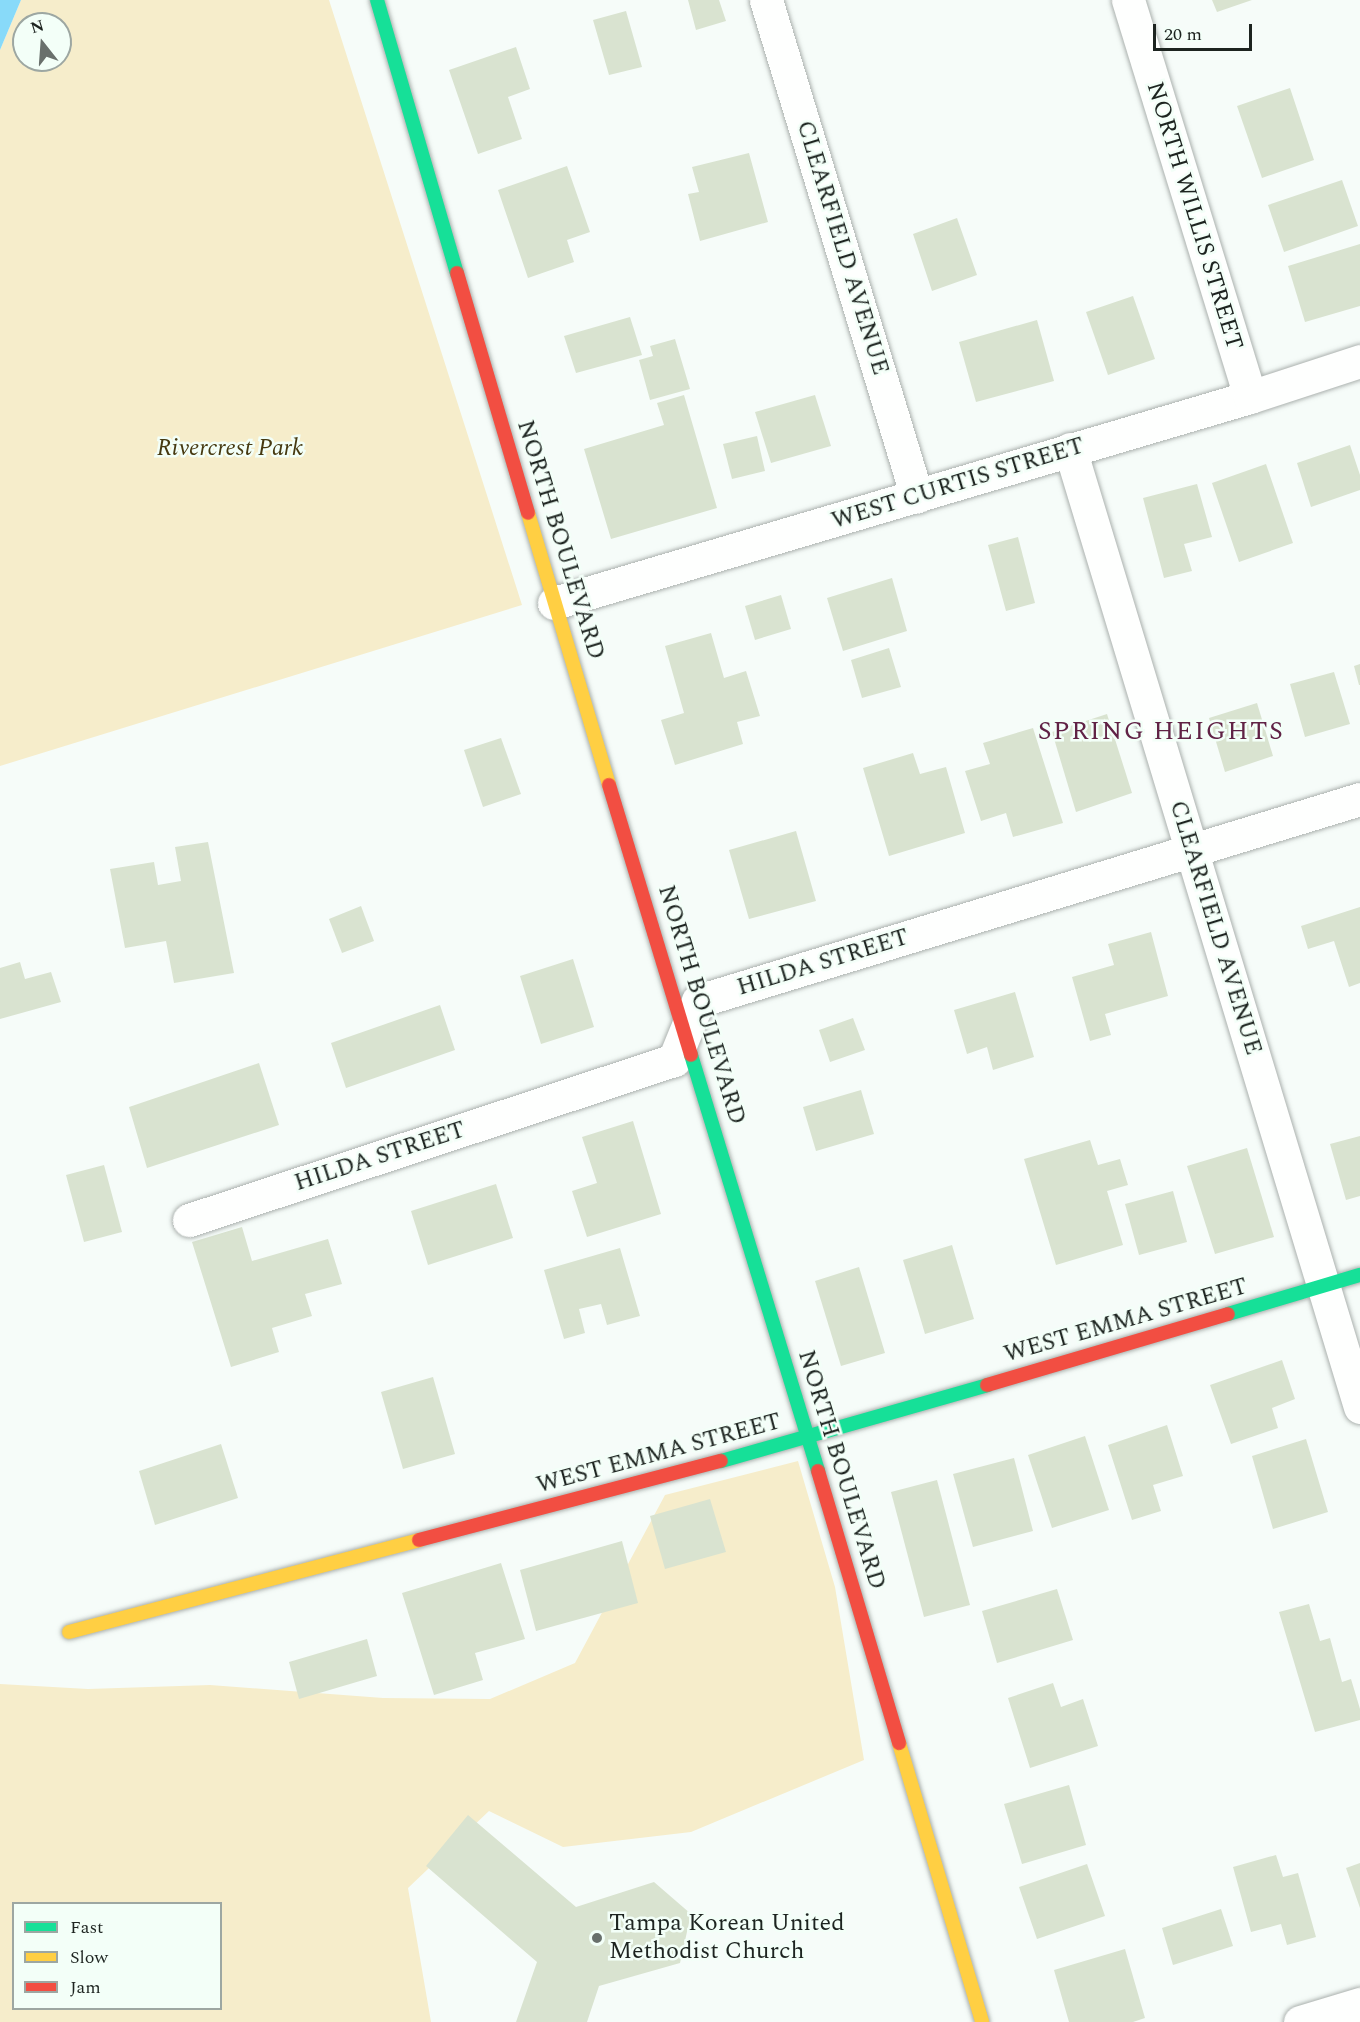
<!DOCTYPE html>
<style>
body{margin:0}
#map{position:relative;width:1360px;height:2022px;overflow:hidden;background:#f6fcf9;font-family:Spectral,serif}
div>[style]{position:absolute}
.green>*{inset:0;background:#f6edcb}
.water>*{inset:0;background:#88daf9}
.building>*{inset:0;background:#d9e3d0}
.roads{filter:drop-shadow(0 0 2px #abb1ae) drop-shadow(0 0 2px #abb1ae)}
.street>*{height:33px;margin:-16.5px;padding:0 16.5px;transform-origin:16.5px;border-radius:16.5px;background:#fefffe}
.fast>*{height:14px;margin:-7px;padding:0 7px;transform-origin:7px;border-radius:7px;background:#16e098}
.slow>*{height:14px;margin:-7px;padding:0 7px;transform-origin:7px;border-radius:7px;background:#ffcf43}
.jam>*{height:14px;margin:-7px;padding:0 7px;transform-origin:7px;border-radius:7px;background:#f24e42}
.dots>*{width:16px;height:16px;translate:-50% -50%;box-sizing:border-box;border:3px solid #f3fff8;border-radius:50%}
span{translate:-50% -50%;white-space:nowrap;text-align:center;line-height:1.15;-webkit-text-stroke:5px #f3fff8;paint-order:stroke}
.street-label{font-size:24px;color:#1d2420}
.park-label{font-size:24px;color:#463910;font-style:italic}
.poi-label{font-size:24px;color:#1d2420}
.left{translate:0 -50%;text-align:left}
.neighbourhood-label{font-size:26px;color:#602245;letter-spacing:1.5px}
.legend{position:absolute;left:12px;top:1902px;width:210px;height:108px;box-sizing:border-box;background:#f3fff8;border:2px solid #9da7a2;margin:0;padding:8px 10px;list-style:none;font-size:18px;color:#1d2420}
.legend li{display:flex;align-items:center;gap:12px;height:30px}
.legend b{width:30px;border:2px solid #9da7a2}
.north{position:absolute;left:12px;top:12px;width:60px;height:60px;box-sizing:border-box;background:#f3fff8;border:2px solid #9da7a2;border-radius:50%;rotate:343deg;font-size:16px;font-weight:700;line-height:24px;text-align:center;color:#1d2420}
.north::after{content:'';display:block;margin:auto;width:21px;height:27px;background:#69706c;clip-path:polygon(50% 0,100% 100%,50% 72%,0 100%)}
.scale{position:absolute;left:1153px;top:24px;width:99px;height:27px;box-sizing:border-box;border:3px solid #1d2420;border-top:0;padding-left:8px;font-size:18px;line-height:21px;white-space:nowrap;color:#1d2420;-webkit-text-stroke:4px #f3fff8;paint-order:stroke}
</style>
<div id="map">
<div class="green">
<div style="clip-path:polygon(evenodd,21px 0,329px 0,522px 605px,0 766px,0 50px,21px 0,24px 24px,60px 24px,60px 60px,24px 60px,24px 24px)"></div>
<div style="clip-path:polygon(evenodd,798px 1461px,835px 1587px,864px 1760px,691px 1832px,563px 1847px,489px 1811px,408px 1888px,431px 2022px,0 2022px,0 1684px,88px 1689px,210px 1685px,383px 1698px,490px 1699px,575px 1663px,665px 1495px,798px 1461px,14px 1904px,220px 1904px,220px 2008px,14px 2008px,14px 1904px)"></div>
</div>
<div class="water">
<div style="clip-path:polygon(0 0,21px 0,0 50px)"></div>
</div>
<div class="building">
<div style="clip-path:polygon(688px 0,719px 0,726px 21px,696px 30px)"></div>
<div style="clip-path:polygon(1212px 0,1252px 0,1217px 12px)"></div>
<div style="clip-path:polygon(626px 11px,642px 67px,609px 75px,593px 20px)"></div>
<div style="clip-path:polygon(516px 47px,530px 89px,508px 97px,522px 139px,478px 154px,449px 70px)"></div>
<div style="clip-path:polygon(1290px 88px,1314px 160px,1262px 178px,1237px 106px)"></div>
<div style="clip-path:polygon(749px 153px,768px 222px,700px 241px,688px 194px,699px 192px,692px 167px)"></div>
<div style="clip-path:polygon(567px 166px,590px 232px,567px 240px,574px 262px,528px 278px,498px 190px)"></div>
<div style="clip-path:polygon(1342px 180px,1358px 226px,1284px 252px,1268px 205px)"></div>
<div style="clip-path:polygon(957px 218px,977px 275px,932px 291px,913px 234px)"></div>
<div style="clip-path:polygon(1360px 244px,1360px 306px,1305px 322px,1288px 266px)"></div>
<div style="clip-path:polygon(1133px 296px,1155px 359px,1108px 375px,1086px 312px)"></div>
<div style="clip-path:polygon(630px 317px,642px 355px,576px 373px,564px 336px)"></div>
<div style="clip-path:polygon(1037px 320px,1054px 381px,976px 402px,959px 342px)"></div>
<div style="clip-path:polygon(675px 339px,690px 389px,650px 400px,639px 360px,653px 356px,650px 346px)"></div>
<div style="clip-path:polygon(684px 395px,717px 508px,611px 539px,584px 449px,664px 425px,657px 403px)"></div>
<div style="clip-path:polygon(815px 395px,831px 446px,771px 463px,755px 412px)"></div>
<div style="clip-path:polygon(757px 436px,765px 471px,732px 479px,723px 444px)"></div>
<div style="clip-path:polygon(1350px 445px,1360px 475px,1360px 490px,1311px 507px,1297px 463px)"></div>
<div style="clip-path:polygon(1266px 464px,1293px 543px,1239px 562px,1212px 483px)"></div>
<div style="clip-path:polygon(1197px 484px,1212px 537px,1184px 544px,1192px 571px,1164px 578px,1143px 498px)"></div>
<div style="clip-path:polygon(1018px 537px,1035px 603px,1006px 611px,988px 545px)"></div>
<div style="clip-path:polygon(892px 578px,907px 631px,843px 651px,827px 598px)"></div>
<div style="clip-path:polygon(781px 595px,791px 629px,755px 640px,745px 606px)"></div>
<div style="clip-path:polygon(711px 633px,724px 678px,746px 671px,760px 716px,737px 722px,743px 744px,675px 765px,661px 720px,684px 713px,665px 646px)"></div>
<div style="clip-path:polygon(889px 648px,901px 687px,862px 698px,851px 660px)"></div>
<div style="clip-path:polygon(1360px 664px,1360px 685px,1359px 685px,1354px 666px)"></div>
<div style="clip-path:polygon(1334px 672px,1350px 724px,1305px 737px,1290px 684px)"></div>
<div style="clip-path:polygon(1257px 703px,1273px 756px,1225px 772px,1209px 718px)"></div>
<div style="clip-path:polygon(1107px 714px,1132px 793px,1076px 812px,1052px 732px)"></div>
<div style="clip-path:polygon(1033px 728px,1063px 823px,1013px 837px,1006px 813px,981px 821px,965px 771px,990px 764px,983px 743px)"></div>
<div style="clip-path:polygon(501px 738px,521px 794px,483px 807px,464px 750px)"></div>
<div style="clip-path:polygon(913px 753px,920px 774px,946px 767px,965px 833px,889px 856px,863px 768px)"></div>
<div style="clip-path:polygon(796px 831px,816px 901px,749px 919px,729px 850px)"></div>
<div style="clip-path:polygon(208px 842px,234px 973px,174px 983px,166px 941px,125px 948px,110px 869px,154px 862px,158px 885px,181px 881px,175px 847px)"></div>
<div style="clip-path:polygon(361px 906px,374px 941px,342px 953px,329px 919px)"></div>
<div style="clip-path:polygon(1360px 907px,1360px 983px,1349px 987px,1334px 941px,1308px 949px,1301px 926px)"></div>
<div style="clip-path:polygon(1151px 932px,1168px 996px,1105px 1014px,1111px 1035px,1090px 1041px,1072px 977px,1114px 965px,1108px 944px)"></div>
<div style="clip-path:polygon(573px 959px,594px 1027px,541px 1044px,520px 976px)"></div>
<div style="clip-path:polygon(20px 962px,25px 979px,51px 972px,61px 1002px,0 1019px,0 968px)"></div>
<div style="clip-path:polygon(1015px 992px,1034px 1057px,993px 1070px,987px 1047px,967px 1054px,954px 1010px)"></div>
<div style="clip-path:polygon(440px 1005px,455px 1050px,346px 1088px,331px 1043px)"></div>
<div style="clip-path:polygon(853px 1018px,865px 1050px,830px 1062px,819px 1030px)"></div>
<div style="clip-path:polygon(259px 1063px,279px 1125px,147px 1168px,129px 1107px)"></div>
<div style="clip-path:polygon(861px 1090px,874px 1134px,816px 1151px,803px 1107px)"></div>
<div style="clip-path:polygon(633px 1121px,661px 1214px,587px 1237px,572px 1191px,597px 1183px,582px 1137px)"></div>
<div style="clip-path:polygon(1360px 1136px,1360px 1196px,1346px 1200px,1330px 1144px)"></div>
<div style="clip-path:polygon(1090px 1140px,1098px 1165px,1120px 1159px,1128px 1185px,1107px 1191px,1123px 1245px,1056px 1265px,1024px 1159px)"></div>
<div style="clip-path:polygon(1247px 1148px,1274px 1237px,1215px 1254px,1187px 1166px)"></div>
<div style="clip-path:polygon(104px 1165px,122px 1232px,84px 1242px,66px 1175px)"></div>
<div style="clip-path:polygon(496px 1184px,513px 1238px,428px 1265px,411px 1211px)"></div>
<div style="clip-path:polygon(1173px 1191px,1187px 1242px,1139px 1255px,1125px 1204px)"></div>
<div style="clip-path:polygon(242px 1227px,252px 1261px,328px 1239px,342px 1284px,305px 1294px,312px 1316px,272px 1328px,279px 1352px,231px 1367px,192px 1242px)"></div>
<div style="clip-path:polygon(952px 1245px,974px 1319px,925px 1334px,903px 1260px)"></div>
<div style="clip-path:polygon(620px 1248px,640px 1316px,607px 1325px,601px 1304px,579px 1309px,585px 1333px,564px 1339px,544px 1270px)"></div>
<div style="clip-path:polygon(859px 1267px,885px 1353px,841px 1366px,815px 1281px)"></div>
<div style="clip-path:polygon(1282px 1360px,1295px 1399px,1272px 1408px,1278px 1428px,1231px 1444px,1210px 1385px)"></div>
<div style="clip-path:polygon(433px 1377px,455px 1454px,403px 1469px,381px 1392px)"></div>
<div style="clip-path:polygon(1167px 1425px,1183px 1476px,1153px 1485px,1161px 1511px,1132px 1520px,1108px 1445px)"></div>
<div style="clip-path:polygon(1085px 1436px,1109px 1510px,1052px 1528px,1028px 1455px)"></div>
<div style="clip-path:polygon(1306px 1439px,1328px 1512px,1273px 1529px,1252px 1456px)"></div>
<div style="clip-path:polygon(221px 1444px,238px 1498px,155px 1525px,139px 1471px)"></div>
<div style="clip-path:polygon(1014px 1458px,1033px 1531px,973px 1547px,953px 1474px)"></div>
<div style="clip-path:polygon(937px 1480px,970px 1605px,924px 1617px,891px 1492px)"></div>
<div style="clip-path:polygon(710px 1499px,726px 1552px,665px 1569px,650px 1516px)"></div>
<div style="clip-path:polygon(622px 1541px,638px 1603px,536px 1631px,520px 1570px)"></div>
<div style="clip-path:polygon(501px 1563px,525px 1639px,475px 1653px,483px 1680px,434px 1695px,402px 1593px)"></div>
<div style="clip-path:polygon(1057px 1589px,1073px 1640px,997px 1663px,982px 1611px)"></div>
<div style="clip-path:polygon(1309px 1604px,1320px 1641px,1330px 1638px,1342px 1682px,1351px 1679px,1360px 1709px,1360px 1720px,1315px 1732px,1279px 1612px)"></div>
<div style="clip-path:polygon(367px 1639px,377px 1676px,299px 1699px,289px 1662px)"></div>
<div style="clip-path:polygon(1053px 1683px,1061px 1707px,1083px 1699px,1098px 1746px,1030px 1768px,1008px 1698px)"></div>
<div style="clip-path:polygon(1069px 1785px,1086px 1845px,1022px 1864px,1004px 1804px)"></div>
<div style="clip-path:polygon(468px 1815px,576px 1907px,654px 1882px,691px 1914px,680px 1963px,599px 1986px,587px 2022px,516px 2022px,537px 1962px,426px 1866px)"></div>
<div style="clip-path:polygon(1276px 1855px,1283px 1877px,1298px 1873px,1316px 1937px,1287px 1945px,1281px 1924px,1251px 1932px,1233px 1867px)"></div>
<div style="clip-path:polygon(1360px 1863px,1360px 1908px,1346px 1868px)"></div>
<div style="clip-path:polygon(1087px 1864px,1105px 1916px,1037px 1939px,1019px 1887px)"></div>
<div style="clip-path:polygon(1221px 1909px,1233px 1946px,1173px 1965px,1162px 1928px)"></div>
<div style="clip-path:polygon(1125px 1949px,1145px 2018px,1133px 2022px,1069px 2022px,1054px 1970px)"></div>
</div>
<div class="roads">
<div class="street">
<div style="left:766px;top:0;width:519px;rotate:73.1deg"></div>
<div style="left:1128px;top:0;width:415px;rotate:72.9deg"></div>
<div style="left:1070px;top:449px;width:1001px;rotate:73.16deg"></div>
<div style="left:554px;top:603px;width:726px;rotate:-16.49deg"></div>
<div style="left:1250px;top:397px;width:116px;rotate:-18.1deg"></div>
<div style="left:189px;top:1220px;width:511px;rotate:-18.26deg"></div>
<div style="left:674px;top:1060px;width:64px;rotate:-67.9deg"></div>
<div style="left:698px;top:1001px;width:692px;rotate:-16.97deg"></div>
<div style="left:1300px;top:2022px;width:63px;rotate:-16.7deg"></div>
</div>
<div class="fast">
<div style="left:377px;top:0;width:284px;rotate:73.7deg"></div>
<div style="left:691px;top:1055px;width:435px;rotate:73deg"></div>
<div style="left:1228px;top:1314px;width:138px;rotate:-16.5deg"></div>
<div style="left:721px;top:1461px;width:277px;rotate:-15.9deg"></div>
</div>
<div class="slow">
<div style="left:528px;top:513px;width:284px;rotate:73.4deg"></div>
<div style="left:69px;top:1632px;width:362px;rotate:-14.7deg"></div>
<div style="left:899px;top:1743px;width:291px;rotate:73.4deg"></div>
</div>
<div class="jam">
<div style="left:457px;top:273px;width:250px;rotate:73.5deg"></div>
<div style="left:609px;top:785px;width:282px;rotate:73.1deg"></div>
<div style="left:987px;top:1385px;width:251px;rotate:-16.4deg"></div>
<div style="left:818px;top:1471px;width:284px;rotate:73.4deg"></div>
<div style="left:419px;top:1540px;width:312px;rotate:-14.7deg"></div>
</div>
</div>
<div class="dots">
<div style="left:597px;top:1938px;background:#69706c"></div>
</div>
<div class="street-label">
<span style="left:1194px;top:216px;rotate:73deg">NORTH WILLIS STREET</span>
<span style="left:842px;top:248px;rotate:73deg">CLEARFIELD AVENUE</span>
<span style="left:958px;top:484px;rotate:-17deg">WEST CURTIS STREET</span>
<span style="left:560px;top:540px;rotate:73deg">NORTH BOULEVARD</span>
<span style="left:1215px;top:928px;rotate:73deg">CLEARFIELD AVENUE</span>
<span style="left:823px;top:963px;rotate:-17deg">HILDA STREET</span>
<span style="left:701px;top:1005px;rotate:73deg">NORTH BOULEVARD</span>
<span style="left:380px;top:1157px;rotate:-18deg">HILDA STREET</span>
<span style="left:1126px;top:1321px;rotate:-16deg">WEST EMMA STREET</span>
<span style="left:659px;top:1454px;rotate:-15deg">WEST EMMA STREET</span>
<span style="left:841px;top:1470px;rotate:73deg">NORTH BOULEVARD</span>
</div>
<div class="park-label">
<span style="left:230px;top:449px">Rivercrest Park</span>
</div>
<div class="poi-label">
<span class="left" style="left:609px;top:1938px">Tampa Korean United<br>Methodist Church</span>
</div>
<div class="neighbourhood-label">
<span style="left:1161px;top:732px">SPRING HEIGHTS</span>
</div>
<ul class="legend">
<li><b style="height:8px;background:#16e098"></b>Fast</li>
<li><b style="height:8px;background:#ffcf43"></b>Slow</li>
<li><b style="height:8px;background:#f24e42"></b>Jam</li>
</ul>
<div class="north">N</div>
<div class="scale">20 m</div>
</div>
